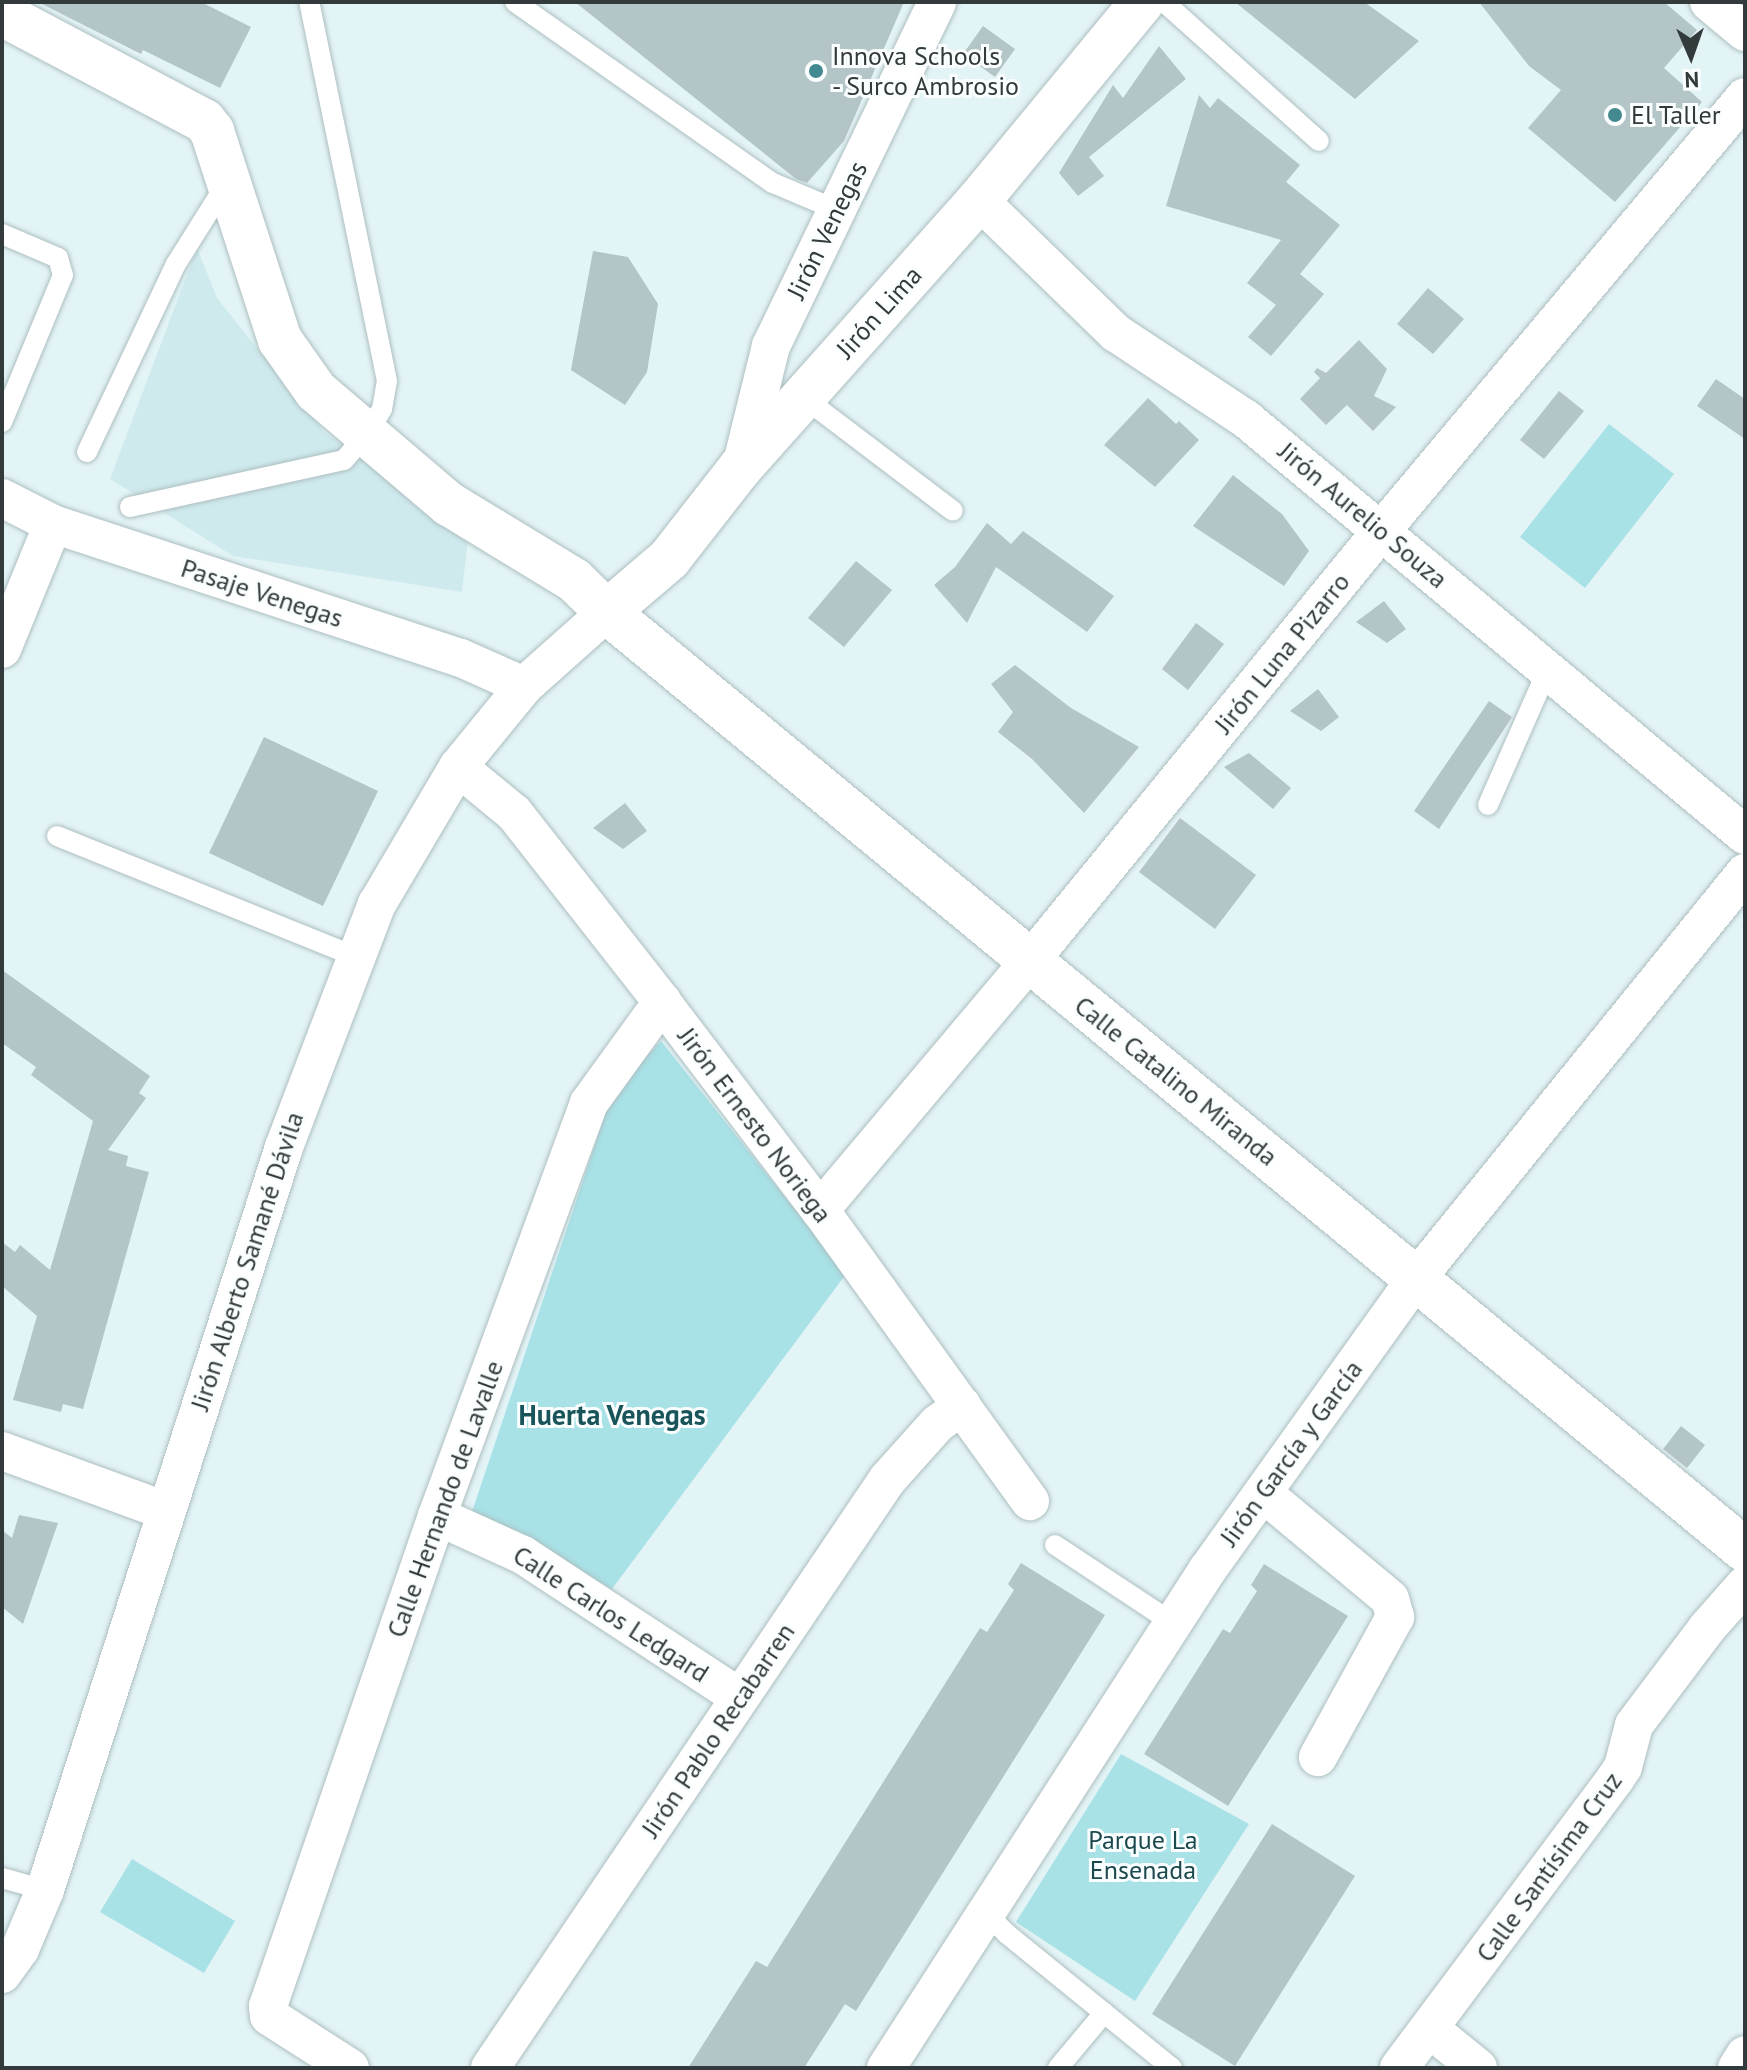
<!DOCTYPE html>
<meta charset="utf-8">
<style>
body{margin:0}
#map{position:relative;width:1747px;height:2070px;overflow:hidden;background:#e3f4f6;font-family:"PT Sans",sans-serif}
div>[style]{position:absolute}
.built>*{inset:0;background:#cfeaed}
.green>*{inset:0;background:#a8e1e6}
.building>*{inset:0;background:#b4c5c7}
.roads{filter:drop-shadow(0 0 2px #adbec0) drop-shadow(0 0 2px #adbec0)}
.service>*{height:20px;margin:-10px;padding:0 10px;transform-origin:10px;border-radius:10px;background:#fff}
.minor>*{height:38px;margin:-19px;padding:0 19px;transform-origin:19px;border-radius:19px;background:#fff}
.tertiary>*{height:44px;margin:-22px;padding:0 22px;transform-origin:22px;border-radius:22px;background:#fff}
.dots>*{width:22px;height:22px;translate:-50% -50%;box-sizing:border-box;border:4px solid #fbfefe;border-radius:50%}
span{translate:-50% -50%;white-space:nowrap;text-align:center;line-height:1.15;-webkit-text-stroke:6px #fbfefe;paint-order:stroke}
.poi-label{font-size:26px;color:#333a3b}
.left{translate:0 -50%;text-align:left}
.street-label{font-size:26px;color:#333a3b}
.park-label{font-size:26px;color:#1b494d}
.neighbourhood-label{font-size:28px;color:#185459;font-weight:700}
.frame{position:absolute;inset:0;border:4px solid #333a3b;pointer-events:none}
.north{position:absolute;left:1651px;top:16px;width:80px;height:80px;-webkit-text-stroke:6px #fbfefe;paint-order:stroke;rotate:178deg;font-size:22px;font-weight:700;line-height:32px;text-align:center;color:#333a3b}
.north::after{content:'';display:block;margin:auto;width:28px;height:36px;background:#333a3b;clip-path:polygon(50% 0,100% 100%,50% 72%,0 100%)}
</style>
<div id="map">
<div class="built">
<div style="clip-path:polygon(197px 248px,217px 298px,325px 433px,469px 530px,462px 592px,233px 556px,110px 479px)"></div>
</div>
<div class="green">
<div style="clip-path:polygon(1609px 424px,1674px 474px,1585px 588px,1520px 537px)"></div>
<div style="clip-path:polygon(661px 1041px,846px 1274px,612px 1589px,472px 1512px,613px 1091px)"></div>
<div style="clip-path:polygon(1121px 1754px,1249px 1824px,1135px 2001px,1016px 1922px)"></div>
<div style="clip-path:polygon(132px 1859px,235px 1921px,204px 1973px,100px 1912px)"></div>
</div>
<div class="building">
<div style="clip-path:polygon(38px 2px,201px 2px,251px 27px,220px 88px,143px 50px,141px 54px)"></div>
<div style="clip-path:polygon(575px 2px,904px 2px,844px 141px,807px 183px,796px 179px)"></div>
<div style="clip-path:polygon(1235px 2px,1364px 2px,1419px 41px,1355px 99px)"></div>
<div style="clip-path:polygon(1479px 2px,1664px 2px,1697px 30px,1664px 68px,1702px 102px,1615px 202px,1528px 128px,1561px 90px,1529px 66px)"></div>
<div style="clip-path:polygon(983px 26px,1015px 49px,995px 77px,963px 54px)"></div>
<div style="clip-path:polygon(1159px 46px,1186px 79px,1089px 157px,1104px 176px,1078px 196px,1059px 173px,1113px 85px,1123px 98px)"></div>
<div style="clip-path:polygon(1199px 95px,1210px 108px,1218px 98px,1300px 165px,1286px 182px,1340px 225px,1300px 274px,1324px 294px,1271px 356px,1248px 337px,1276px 305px,1247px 283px,1281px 240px,1166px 206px)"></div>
<div style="clip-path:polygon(593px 251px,628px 257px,658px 304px,647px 372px,625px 405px,571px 370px)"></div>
<div style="clip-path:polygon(1428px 288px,1464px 319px,1433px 354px,1397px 324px)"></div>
<div style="clip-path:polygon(1359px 340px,1387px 369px,1374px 396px,1396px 407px,1373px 431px,1347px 405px,1326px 425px,1300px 399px,1320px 378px,1314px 372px,1317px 368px,1326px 373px)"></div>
<div style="clip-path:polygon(1716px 379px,1745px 399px,1745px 439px,1697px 406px)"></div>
<div style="clip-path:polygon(1559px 391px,1584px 411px,1544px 459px,1520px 440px)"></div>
<div style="clip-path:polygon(1148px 398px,1176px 424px,1179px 421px,1199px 440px,1155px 487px,1104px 445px)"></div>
<div style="clip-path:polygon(1233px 475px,1282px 514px,1309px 551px,1284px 586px,1193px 526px)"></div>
<div style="clip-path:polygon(987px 523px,1011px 544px,1023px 531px,1114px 596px,1087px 632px,996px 567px,967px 623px,934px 585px,955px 567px)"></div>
<div style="clip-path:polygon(856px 561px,892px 590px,844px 647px,808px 618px)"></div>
<div style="clip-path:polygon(1384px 601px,1406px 629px,1387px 643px,1356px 622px)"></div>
<div style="clip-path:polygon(1196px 623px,1224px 644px,1188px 690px,1162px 669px)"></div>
<div style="clip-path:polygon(1015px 665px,1071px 708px,1139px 747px,1084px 813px,1032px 759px,998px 732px,1013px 712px,991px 684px)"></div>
<div style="clip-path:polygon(1318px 689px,1339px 717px,1321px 731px,1290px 711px)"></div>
<div style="clip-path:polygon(1489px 701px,1512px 717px,1439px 829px,1414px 811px)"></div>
<div style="clip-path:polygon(264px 737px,378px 791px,323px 906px,209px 853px)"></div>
<div style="clip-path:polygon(1249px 753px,1291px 788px,1273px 809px,1224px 767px)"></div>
<div style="clip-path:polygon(625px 803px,647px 831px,623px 849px,593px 828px)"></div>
<div style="clip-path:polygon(1180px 818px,1256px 875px,1215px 929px,1139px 872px)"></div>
<div style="clip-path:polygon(2px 970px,150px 1076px,139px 1093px,146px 1098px,108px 1150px,128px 1156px,126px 1166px,149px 1172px,83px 1409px,63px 1404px,61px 1412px,13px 1400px,37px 1316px,2px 1286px,2px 1242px,15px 1252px,20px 1245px,50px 1270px,93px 1121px,31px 1075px,36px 1067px,2px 1043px)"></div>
<div style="clip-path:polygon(1681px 1426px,1705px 1445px,1687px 1468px,1663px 1449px)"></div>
<div style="clip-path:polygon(19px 1515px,58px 1523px,23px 1624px,2px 1607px,2px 1530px,12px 1538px)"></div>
<div style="clip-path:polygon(1021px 1563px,1105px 1615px,856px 2011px,845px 2004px,804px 2068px,688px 2068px,756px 1961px,767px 1967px,980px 1628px,987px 1632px,1014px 1590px,1008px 1584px)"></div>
<div style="clip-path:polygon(1264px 1564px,1348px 1616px,1228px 1806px,1144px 1754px,1223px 1629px,1230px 1633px,1257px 1591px,1251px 1585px)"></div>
<div style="clip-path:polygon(1272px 1824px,1355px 1876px,1235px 2066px,1152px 2014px)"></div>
</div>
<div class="roads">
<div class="service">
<div style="left:515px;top:2px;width:315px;rotate:35.1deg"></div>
<div style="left:773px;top:183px;width:69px;rotate:22.9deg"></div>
<div style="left:1164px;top:2px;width:208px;rotate:41.9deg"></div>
<div style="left:2px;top:234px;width:61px;rotate:23.2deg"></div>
<div style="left:58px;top:258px;width:18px;rotate:74deg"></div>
<div style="left:63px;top:275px;width:159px;rotate:112.5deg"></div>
<div style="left:803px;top:397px;width:188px;rotate:37.2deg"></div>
<div style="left:87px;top:452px;width:208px;rotate:-64.7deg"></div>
<div style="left:176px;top:264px;width:98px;rotate:-57.9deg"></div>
<div style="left:130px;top:507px;width:219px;rotate:-12.4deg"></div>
<div style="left:344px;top:460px;width:35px;rotate:-49deg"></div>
<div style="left:367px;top:434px;width:29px;rotate:-59deg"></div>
<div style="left:382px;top:409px;width:28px;rotate:-80deg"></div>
<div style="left:387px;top:381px;width:387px;rotate:-101.6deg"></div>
<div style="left:1488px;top:805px;width:149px;rotate:-66.2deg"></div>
<div style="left:57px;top:836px;width:323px;rotate:22deg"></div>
<div style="left:1055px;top:1545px;width:141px;rotate:33.5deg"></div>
<div style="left:2px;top:1878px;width:45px;rotate:15.6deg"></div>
<div style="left:986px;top:1913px;width:30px;rotate:45deg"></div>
<div style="left:1007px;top:1934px;width:213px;rotate:39.1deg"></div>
<div style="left:1058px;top:2068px;width:72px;rotate:-50.1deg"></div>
</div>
<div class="minor">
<div style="left:1709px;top:2px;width:47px;rotate:39.8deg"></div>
<div style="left:979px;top:200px;width:191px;rotate:44.2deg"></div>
<div style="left:1116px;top:333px;width:156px;rotate:33.5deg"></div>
<div style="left:1246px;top:419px;width:650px;rotate:39.82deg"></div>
<div style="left:741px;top:467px;width:125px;rotate:-76.1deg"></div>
<div style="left:771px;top:346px;width:382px;rotate:-64.2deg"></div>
<div style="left:2px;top:498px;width:57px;rotate:27deg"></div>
<div style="left:53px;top:524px;width:429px;rotate:18.2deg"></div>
<div style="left:461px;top:658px;width:69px;rotate:24deg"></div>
<div style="left:2px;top:649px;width:135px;rotate:-67.8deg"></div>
<div style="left:458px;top:767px;width:72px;rotate:39.4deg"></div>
<div style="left:514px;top:813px;width:240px;rotate:51.9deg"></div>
<div style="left:662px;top:1002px;width:261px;rotate:52.8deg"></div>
<div style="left:820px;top:1210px;width:359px;rotate:54.2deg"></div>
<div style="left:820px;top:1210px;width:326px;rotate:-49.9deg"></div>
<div style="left:1030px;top:961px;width:556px;rotate:-50.76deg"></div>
<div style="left:1382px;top:530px;width:565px;rotate:-50.03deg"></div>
<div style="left:2px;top:1451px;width:175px;rotate:20.1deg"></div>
<div style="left:1263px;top:1493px;width:165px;rotate:39.8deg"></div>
<div style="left:1390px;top:1599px;width:19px;rotate:74deg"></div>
<div style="left:1395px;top:1617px;width:160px;rotate:118.8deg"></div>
<div style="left:437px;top:1516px;width:94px;rotate:24.4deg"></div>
<div style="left:523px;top:1555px;width:258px;rotate:33.3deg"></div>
<div style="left:2px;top:1974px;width:31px;rotate:-54deg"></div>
<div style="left:20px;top:1949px;width:64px;rotate:-67deg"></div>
<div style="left:45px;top:1890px;width:780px;rotate:-72.17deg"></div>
<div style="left:284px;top:1147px;width:260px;rotate:-69.1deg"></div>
<div style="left:377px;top:904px;width:159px;rotate:-59.4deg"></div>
<div style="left:458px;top:767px;width:104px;rotate:-50.8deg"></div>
<div style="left:524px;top:686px;width:111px;rotate:-41.7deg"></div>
<div style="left:1430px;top:2029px;width:62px;rotate:39.1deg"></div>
<div style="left:350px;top:2068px;width:96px;rotate:-147.3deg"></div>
<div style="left:269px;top:2016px;width:10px;rotate:-96deg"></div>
<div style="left:268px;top:2006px;width:518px;rotate:-70.97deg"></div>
<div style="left:437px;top:1516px;width:440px;rotate:-69.8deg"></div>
<div style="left:589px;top:1103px;width:125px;rotate:-54.1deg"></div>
<div style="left:490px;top:2068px;width:709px;rotate:-55.97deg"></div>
<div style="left:887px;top:1480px;width:75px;rotate:-48.2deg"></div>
<div style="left:937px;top:1424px;width:31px;rotate:-36deg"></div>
<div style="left:886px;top:2068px;width:594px;rotate:-57.17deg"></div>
<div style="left:1208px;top:1569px;width:357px;rotate:-54.4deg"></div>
<div style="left:1416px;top:1279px;width:523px;rotate:-50.98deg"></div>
<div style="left:1399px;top:2068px;width:361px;rotate:-53.2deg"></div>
<div style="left:1615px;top:1779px;width:14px;rotate:-56deg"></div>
<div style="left:1623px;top:1767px;width:43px;rotate:-75.3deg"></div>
<div style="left:1634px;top:1725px;width:121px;rotate:-53deg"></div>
<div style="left:1707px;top:1628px;width:57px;rotate:-48.5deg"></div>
<div style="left:1737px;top:2068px;width:15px;rotate:-58deg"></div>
</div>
<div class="tertiary">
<div style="left:2px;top:14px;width:229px;rotate:27.9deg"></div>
<div style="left:204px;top:121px;width:13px;rotate:51deg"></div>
<div style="left:212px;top:131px;width:220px;rotate:72deg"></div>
<div style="left:280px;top:340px;width:62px;rotate:54.8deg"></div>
<div style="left:316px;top:391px;width:175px;rotate:40.4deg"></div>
<div style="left:449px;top:504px;width:146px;rotate:31.3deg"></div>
<div style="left:574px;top:580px;width:46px;rotate:44.1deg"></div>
<div style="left:607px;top:612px;width:1475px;rotate:39.5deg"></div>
<div style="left:607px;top:612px;width:82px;rotate:-40.5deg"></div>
<div style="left:669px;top:559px;width:117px;rotate:-52deg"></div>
<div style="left:741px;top:467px;width:358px;rotate:-48.3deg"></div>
<div style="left:979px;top:200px;width:256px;rotate:-50.5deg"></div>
</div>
</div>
<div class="dots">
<div style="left:816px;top:71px;background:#428990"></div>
<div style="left:1615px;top:115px;background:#428990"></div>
</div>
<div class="poi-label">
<span class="left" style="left:832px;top:71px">Innova Schools<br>- Surco Ambrosio</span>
<span class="left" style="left:1631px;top:115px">El Taller</span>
</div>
<div class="street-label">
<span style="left:827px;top:230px;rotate:-64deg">Jirón Venegas</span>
<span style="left:879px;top:312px;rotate:-48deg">Jirón Lima</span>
<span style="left:1363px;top:515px;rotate:40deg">Jirón Aurelio Souza</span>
<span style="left:262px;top:593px;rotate:18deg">Pasaje Venegas</span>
<span style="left:1282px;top:653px;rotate:-51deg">Jirón Luna Pizarro</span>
<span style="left:1176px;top:1081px;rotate:39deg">Calle Catalino Miranda</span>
<span style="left:755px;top:1125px;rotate:53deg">Jirón Ernesto Noriega</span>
<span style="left:247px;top:1261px;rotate:-72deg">Jirón Alberto Samané Dávila</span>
<span style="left:1291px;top:1453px;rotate:-54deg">Jirón García y García</span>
<span style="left:445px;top:1499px;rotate:-70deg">Calle Hernando de Lavalle</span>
<span style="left:611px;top:1614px;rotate:33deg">Calle Carlos Ledgard</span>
<span style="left:718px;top:1730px;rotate:-56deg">Jirón Pablo Recabarren</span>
<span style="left:1549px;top:1867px;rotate:-54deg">Calle Santísima Cruz</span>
</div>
<div class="park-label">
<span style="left:1143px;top:1855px">Parque La<br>Ensenada</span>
</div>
<div class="neighbourhood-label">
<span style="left:612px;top:1415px">Huerta Venegas</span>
</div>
<div class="frame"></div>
<div class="north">N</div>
</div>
